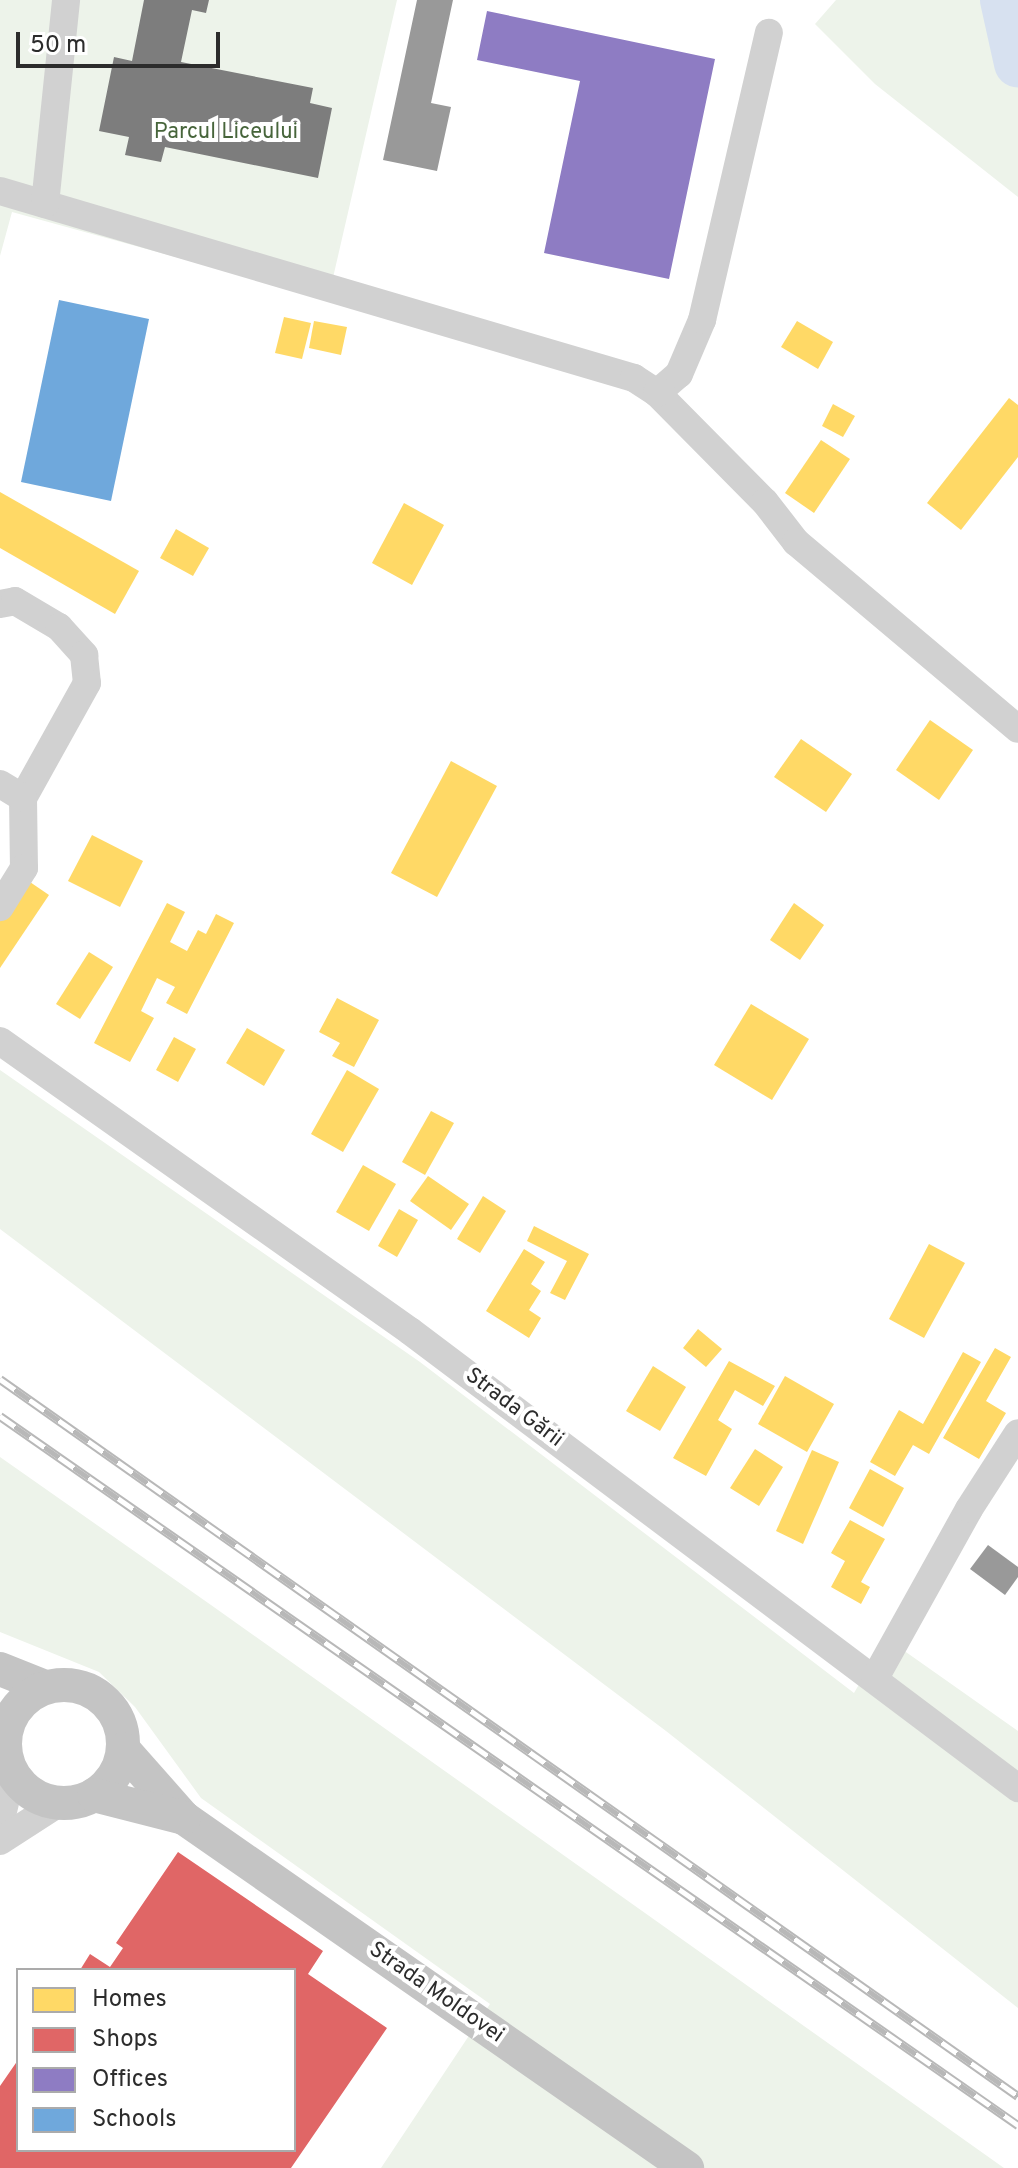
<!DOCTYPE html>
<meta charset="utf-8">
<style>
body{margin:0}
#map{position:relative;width:1018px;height:2168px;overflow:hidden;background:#fff;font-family:Overpass,sans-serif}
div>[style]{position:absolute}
.green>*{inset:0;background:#edf3ea}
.homes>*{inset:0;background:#ffd966}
.shops>*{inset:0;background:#e06666}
.offices>*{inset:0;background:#8e7cc3}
.schools>*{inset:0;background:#6fa8dc}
.industry>*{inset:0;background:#999}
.river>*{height:48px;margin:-24px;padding:0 24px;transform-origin:24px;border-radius:24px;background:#d7e1f0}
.building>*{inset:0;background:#7d7d7d}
.minor>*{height:28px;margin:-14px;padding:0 14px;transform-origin:14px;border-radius:14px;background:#d1d1d1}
.major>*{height:34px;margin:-17px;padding:0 17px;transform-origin:17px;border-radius:17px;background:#c4c4c4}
.major>.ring{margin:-17px;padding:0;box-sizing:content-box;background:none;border:34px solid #c4c4c4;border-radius:50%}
.rail>*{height:9px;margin-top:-4.5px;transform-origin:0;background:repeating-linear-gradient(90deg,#fff 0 18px,#b8b8b8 0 36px);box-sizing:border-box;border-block:2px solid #b8b8b8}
span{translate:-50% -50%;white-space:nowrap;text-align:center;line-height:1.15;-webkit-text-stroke:8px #fff;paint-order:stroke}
.park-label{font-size:22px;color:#47653b}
.street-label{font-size:22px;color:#2c2c2c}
.legend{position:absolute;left:16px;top:1968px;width:280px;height:184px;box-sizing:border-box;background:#fff;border:2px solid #ababab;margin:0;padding:10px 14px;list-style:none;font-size:24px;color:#2c2c2c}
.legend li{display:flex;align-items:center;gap:16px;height:40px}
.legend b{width:40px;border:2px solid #ababab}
.scale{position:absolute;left:16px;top:32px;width:204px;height:36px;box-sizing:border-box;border:4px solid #2c2c2c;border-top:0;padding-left:10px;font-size:24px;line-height:28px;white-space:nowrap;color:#2c2c2c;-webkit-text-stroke:6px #fff;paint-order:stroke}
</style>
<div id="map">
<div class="green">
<div style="clip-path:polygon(0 0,397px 0,332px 282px,223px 270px,12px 212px,0 256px)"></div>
<div style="clip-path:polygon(836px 0,1018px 0,1018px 197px,875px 84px,815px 24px)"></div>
<div style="clip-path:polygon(0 1070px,420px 1362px,854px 1693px,886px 1638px,1018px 1731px,1018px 2008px,666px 1731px,0 1229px)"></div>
<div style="clip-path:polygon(0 1457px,211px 1605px,1004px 2168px,381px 2168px,490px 2004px,201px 1798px,135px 1707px,99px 1672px,0 1632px)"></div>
</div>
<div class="homes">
<div style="clip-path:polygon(284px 317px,311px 323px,302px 359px,275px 353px)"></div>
<div style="clip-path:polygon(314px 321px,347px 327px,341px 355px,309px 348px)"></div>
<div style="clip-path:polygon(797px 321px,833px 342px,818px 369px,781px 347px)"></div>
<div style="clip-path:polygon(1009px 398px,1018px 405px,1018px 457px,961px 530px,927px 503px)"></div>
<div style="clip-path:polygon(833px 404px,855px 416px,843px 437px,822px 426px)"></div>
<div style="clip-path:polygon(821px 440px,850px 459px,814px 513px,785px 493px)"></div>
<div style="clip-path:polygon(0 492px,139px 571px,115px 614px,0 548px)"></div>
<div style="clip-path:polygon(404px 503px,444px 525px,412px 585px,372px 563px)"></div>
<div style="clip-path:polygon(176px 529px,209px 548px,193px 576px,160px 558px)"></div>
<div style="clip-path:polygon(930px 720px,973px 750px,939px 800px,896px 770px)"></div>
<div style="clip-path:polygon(801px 739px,852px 774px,826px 812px,774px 777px)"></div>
<div style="clip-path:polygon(451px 761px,497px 786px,437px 897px,391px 873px)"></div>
<div style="clip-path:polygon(92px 835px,143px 861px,120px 907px,68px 881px)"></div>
<div style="clip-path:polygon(27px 880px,49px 895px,0 968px,0 920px)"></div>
<div style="clip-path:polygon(167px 903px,185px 912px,170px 942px,187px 951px,198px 930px,206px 934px,216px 914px,234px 923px,187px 1014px,166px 1003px,175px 987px,157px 978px,141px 1011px,154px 1018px,130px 1062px,94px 1043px)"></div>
<div style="clip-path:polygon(794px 903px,824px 925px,800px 960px,770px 940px)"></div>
<div style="clip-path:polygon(89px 952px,113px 967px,80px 1019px,56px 1004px)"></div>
<div style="clip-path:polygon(337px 998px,379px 1020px,354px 1067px,332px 1056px,340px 1043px,319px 1032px)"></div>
<div style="clip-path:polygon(751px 1004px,809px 1039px,772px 1100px,714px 1065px)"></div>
<div style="clip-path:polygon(247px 1028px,285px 1050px,264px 1086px,226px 1063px)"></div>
<div style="clip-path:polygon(174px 1037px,196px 1049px,178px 1082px,156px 1070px)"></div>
<div style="clip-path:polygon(347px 1070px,379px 1089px,343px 1152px,311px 1134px)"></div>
<div style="clip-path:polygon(431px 1111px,454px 1123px,425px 1175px,402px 1162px)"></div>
<div style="clip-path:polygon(363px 1165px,396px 1184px,369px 1231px,336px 1212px)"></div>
<div style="clip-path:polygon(428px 1176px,469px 1204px,451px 1230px,410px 1201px)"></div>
<div style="clip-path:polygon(483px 1196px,506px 1211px,480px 1253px,457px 1239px)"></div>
<div style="clip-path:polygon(399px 1209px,418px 1220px,397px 1257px,378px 1246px)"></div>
<div style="clip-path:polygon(534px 1226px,589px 1254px,565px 1300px,550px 1293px,567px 1261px,527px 1241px)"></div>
<div style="clip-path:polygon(929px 1244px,965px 1263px,924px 1338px,889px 1319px)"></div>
<div style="clip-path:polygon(524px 1249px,545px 1262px,531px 1284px,541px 1291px,529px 1310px,541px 1318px,529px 1338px,486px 1311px)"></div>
<div style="clip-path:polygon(698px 1329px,722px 1349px,706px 1367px,683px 1348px)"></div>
<div style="clip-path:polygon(995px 1348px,1011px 1357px,986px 1401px,1006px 1413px,979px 1459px,943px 1438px)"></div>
<div style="clip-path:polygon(963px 1352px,981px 1362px,929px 1454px,913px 1445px,895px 1476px,870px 1462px,899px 1410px,923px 1424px)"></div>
<div style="clip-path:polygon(729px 1361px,775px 1386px,763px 1406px,735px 1390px,718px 1420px,732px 1429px,706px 1476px,673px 1458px)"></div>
<div style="clip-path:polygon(653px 1366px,686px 1387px,660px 1431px,626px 1411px)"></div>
<div style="clip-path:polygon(785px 1376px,834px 1404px,807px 1452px,758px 1424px)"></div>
<div style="clip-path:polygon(755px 1449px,783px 1467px,759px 1506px,730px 1488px)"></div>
<div style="clip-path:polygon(812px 1450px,839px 1462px,803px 1544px,776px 1531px)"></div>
<div style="clip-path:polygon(870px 1469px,904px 1488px,883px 1527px,849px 1508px)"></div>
<div style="clip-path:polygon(850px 1520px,885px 1539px,861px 1582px,870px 1587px,861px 1604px,831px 1587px,845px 1561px,831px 1553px)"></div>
</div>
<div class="shops">
<div style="clip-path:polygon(178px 1852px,323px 1951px,308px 1974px,387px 2028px,291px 2168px,0 2168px,0 2086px,18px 2060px,18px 2150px,294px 2150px,294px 1970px,80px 1970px,90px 1954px,110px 1967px,123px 1948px,116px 1943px)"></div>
</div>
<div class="offices">
<div style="clip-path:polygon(487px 11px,715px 59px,669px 279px,544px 253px,580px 81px,477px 60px)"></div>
</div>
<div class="schools">
<div style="clip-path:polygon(59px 300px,149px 319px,111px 501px,21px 482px)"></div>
</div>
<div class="industry">
<div style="clip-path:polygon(417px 0,453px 0,431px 103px,451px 107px,437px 171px,383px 160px)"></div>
<div style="clip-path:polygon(988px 1545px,1018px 1567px,1018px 1577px,1005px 1595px,970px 1569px)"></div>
</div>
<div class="river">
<div style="left:1004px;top:0;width:65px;rotate:77.5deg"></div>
</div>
<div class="building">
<div style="clip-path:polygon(144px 0,209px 0,206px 13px,192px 10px,181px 62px,313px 88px,310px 103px,332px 108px,318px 178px,165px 147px,161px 162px,125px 155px,129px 137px,99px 131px,114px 57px,132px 61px)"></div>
</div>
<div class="minor">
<div style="left:0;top:191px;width:661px;rotate:16.43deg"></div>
<div style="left:634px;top:378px;width:27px;rotate:33deg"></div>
<div style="left:657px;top:393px;width:153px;rotate:45.3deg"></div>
<div style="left:765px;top:502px;width:51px;rotate:52.2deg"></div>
<div style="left:796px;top:542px;width:290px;rotate:40.1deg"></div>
<div style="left:45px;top:204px;width:205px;rotate:-84.1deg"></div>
<div style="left:657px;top:393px;width:29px;rotate:-41deg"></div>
<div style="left:679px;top:374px;width:59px;rotate:-66.9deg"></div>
<div style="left:702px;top:320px;width:295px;rotate:-76.9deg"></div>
<div style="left:0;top:604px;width:15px;rotate:-11deg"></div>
<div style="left:15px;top:601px;width:51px;rotate:30.6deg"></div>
<div style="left:59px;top:627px;width:38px;rotate:48deg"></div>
<div style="left:84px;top:655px;width:28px;rotate:84deg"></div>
<div style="left:87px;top:683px;width:132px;rotate:119.1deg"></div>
<div style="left:23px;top:798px;width:70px;rotate:89.2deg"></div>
<div style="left:24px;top:868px;width:46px;rotate:121.6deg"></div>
<div style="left:0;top:784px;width:27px;rotate:31deg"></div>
<div style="left:0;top:1041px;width:502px;rotate:35.27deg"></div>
<div style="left:410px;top:1331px;width:761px;rotate:36.93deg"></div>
<div style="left:875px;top:1678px;width:193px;rotate:-60.9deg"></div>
<div style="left:969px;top:1509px;width:90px;rotate:-57.2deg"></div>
<div style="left:0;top:1824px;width:52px;rotate:-76.8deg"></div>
<div style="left:0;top:1841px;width:70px;rotate:-32.8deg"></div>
</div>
<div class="major">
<div style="left:0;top:1669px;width:48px;rotate:21.8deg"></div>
<div class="ring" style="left:5px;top:1685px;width:84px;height:84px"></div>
<div style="left:123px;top:1749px;width:92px;rotate:48.5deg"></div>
<div style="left:184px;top:1818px;width:613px;rotate:34.83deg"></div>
<div style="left:94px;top:1795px;width:93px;rotate:14.3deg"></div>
</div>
<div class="rail">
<div style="left:0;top:1379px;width:1245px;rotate:35.16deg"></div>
<div style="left:0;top:1416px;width:1241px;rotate:34.86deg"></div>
</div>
<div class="park-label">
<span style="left:226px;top:133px">Parcul Liceului</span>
</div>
<div class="street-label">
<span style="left:514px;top:1408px;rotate:37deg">Strada Gării</span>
<span style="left:436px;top:1993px;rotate:35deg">Strada Moldovei</span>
</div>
<ul class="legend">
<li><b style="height:22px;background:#ffd966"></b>Homes</li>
<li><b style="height:22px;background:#e06666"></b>Shops</li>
<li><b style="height:22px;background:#8e7cc3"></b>Offices</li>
<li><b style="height:22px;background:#6fa8dc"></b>Schools</li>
</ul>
<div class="scale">50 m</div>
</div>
